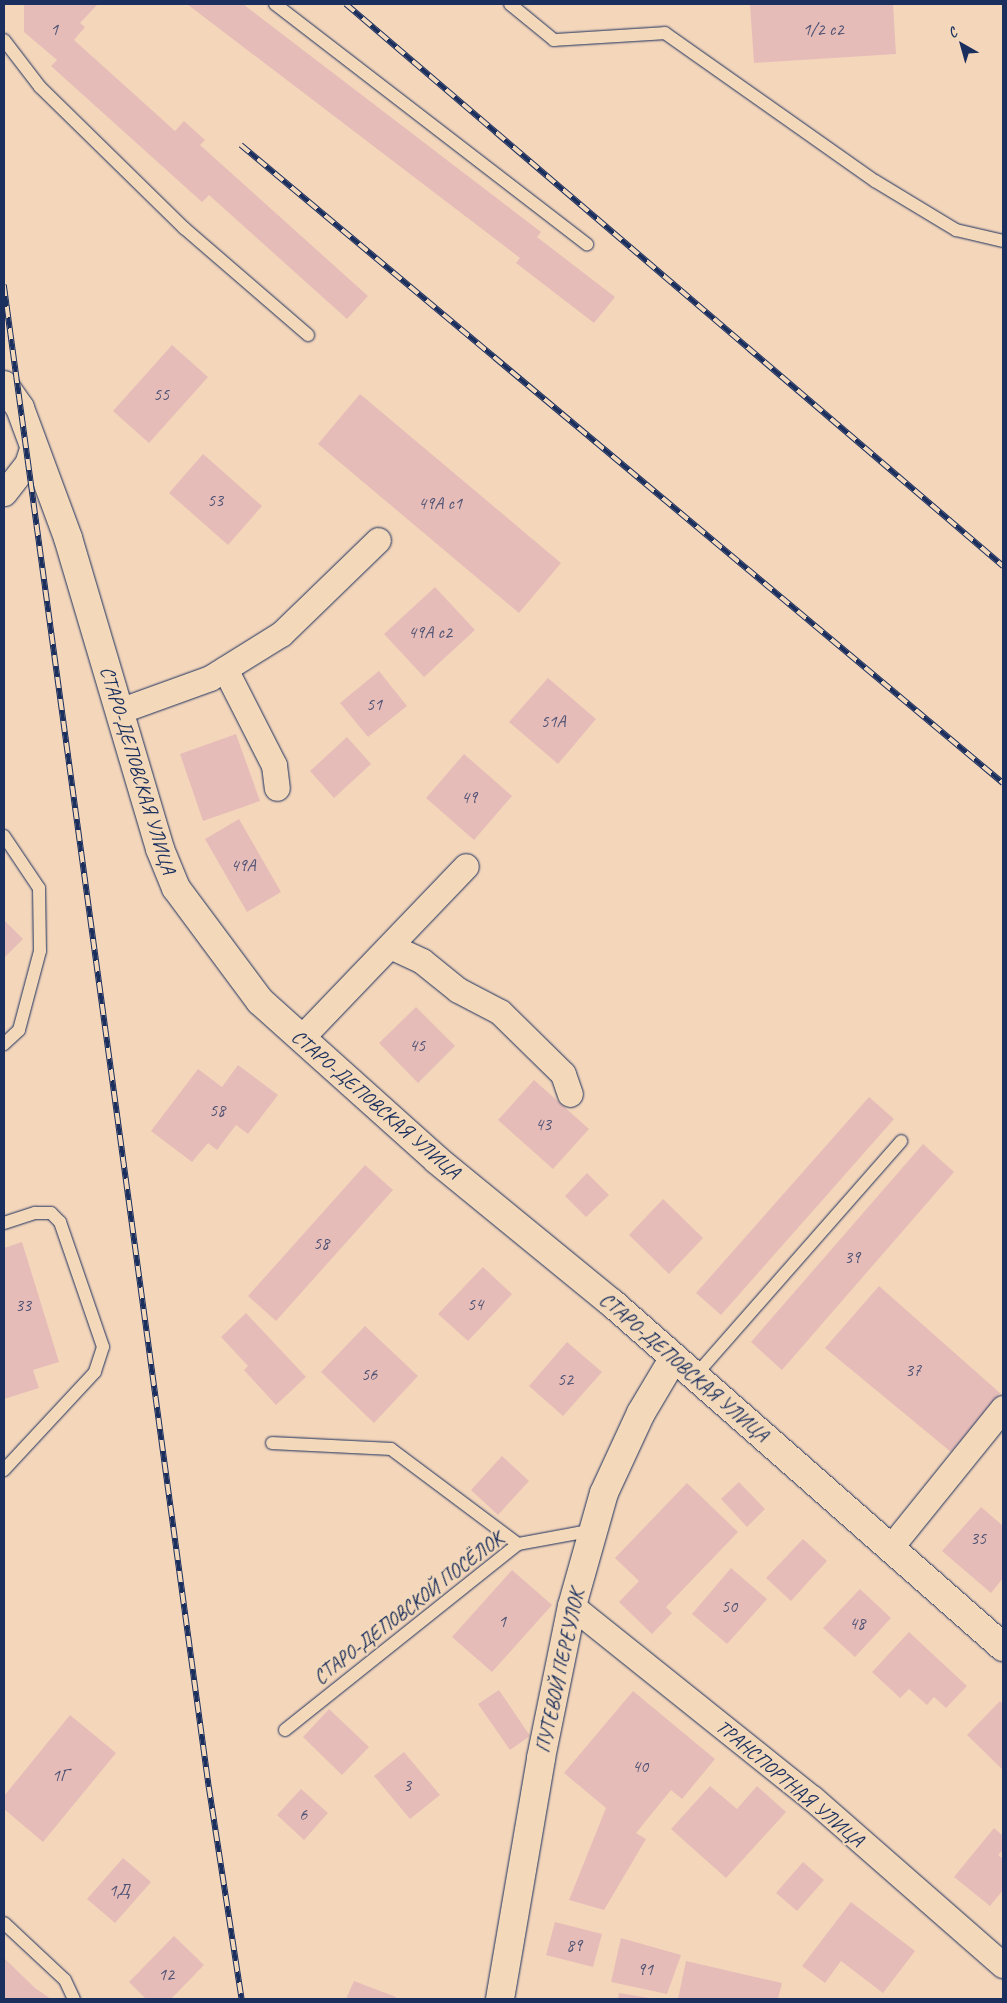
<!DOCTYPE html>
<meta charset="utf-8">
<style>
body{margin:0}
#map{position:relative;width:1007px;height:2003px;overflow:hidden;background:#f4d6bb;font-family:Caveat,sans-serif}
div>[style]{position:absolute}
.building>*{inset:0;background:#e6bcb8}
.roads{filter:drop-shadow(0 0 1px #1b2f5e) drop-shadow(0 0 1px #1b2f5e)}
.service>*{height:12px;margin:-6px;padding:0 6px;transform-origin:6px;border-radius:6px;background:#f3d9ba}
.minor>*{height:25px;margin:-12.5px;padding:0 12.5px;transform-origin:12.5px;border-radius:12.5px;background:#f3d9ba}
.tertiary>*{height:28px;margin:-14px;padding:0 14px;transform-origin:14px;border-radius:14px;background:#f3d9ba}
.secondary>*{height:28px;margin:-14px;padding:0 14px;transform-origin:14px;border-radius:14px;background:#f3d9ba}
.rail>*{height:5.5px;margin-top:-2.75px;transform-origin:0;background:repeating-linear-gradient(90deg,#f3d9ba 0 11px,#1b2f5e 0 22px);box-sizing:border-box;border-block:1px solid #1b2f5e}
span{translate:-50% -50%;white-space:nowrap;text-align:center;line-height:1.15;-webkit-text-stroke:4px #f3d9ba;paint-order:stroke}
.number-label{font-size:18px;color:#4e5274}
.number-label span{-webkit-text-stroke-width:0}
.street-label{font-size:20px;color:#1b2f5e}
.frame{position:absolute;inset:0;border:5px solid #1b2f5e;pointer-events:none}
.north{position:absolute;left:937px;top:20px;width:50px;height:50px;-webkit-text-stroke:4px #f3d9ba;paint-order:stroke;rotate:322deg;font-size:14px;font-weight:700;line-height:20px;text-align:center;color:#1b2f5e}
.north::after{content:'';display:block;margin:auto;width:18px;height:22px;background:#1b2f5e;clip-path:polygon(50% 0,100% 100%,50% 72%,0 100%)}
</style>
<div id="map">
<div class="building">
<div style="clip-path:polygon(24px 4px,98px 4px,80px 23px,85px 27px,74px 40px,175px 131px,184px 121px,205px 140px,200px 145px,368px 296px,347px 319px,209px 195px,202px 202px,51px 66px,57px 60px,24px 32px)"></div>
<div style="clip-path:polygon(187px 4px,243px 4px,541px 232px,537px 237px,615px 297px,594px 323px,516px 263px,520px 258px)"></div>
<div style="clip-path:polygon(750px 4px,893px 4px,896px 54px,754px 63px)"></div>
<div style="clip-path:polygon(172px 345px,208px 377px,149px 443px,113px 411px)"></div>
<div style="clip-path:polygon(360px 394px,561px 563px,519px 613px,318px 444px)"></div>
<div style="clip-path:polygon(203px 454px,262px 506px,228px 545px,169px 493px)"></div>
<div style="clip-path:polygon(435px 587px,475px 630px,424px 677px,384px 634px)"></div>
<div style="clip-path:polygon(379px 671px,407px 706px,368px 737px,340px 703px)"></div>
<div style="clip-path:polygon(548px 678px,596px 719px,558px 764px,509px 722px)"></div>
<div style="clip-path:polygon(236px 734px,260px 801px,203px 821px,180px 754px)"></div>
<div style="clip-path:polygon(347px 737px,371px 764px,334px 798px,310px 771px)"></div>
<div style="clip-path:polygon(464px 754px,512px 796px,474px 840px,426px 798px)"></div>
<div style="clip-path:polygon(239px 819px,281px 892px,247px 912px,205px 839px)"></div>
<div style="clip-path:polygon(4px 920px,23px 939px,4px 958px)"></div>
<div style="clip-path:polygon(416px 1007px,455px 1046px,418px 1083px,379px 1043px)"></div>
<div style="clip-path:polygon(238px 1065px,278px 1095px,248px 1134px,236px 1125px,217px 1150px,208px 1143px,192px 1162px,151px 1131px,198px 1069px,222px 1087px)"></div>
<div style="clip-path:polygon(534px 1080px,589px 1129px,553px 1169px,498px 1120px)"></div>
<div style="clip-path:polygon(869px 1097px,894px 1119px,721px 1315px,696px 1293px)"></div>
<div style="clip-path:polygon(923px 1144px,954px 1172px,782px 1370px,751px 1342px)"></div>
<div style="clip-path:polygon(365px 1165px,393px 1190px,276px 1321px,248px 1296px)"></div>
<div style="clip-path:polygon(587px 1173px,609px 1195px,586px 1217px,565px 1196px)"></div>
<div style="clip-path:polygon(663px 1199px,703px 1238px,669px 1274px,629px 1235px)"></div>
<div style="clip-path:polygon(22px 1242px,59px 1362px,33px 1370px,39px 1388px,4px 1399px,4px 1248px)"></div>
<div style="clip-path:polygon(483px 1267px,512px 1294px,468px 1341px,438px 1314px)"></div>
<div style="clip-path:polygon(879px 1286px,1000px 1393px,951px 1452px,825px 1348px)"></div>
<div style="clip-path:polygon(246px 1313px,306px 1377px,276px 1405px,244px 1370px,248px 1366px,221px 1337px)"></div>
<div style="clip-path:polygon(365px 1326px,418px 1376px,374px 1423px,321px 1372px)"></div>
<div style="clip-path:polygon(567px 1342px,602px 1372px,563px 1416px,529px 1386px)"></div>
<div style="clip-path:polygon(502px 1456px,529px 1481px,498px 1515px,471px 1490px)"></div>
<div style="clip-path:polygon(739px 1482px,765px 1509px,747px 1527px,721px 1499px)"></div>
<div style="clip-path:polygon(687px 1483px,738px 1532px,666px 1607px,672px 1613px,652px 1634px,619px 1602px,639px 1581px,615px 1558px)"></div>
<div style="clip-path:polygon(981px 1507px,1003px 1526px,1003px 1578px,991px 1593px,942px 1551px)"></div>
<div style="clip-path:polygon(803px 1539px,827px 1561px,791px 1601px,766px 1578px)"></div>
<div style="clip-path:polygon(731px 1568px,767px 1599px,727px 1644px,692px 1614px)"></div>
<div style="clip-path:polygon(512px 1570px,552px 1605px,492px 1672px,452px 1637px)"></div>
<div style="clip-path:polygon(860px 1589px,891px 1618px,855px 1657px,823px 1628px)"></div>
<div style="clip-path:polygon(909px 1632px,967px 1686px,946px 1708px,934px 1697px,927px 1705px,909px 1689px,900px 1698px,872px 1672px)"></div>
<div style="clip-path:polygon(499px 1690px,530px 1736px,510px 1750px,478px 1704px)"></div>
<div style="clip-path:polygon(633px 1691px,715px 1759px,682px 1799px,671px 1790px,636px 1833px,646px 1839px,604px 1910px,569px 1900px,606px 1808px,564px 1773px)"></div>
<div style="clip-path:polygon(1000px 1701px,1003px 1704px,1003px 1770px,967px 1735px)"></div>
<div style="clip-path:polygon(329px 1709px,369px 1747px,342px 1775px,303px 1737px)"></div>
<div style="clip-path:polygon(70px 1715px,116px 1753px,43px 1842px,4px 1809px,4px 1796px)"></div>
<div style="clip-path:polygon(404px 1752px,440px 1795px,410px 1819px,374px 1776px)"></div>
<div style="clip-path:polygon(710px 1786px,737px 1809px,757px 1786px,786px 1812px,726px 1878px,671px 1829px)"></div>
<div style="clip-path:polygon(301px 1789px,328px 1813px,304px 1840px,277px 1815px)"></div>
<div style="clip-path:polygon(994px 1828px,1003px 1836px,1003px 1850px,998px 1855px,1003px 1859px,1003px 1890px,990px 1906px,954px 1877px)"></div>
<div style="clip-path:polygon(123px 1858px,151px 1882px,115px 1923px,87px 1899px)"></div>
<div style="clip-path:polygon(803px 1862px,824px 1880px,797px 1911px,776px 1893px)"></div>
<div style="clip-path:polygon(851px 1902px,915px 1951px,883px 1993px,841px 1961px,825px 1983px,802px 1966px)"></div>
<div style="clip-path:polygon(555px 1922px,602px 1934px,593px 1967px,546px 1955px)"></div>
<div style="clip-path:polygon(174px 1936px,204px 1965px,171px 1999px,146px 1999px,129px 1982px)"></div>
<div style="clip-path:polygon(621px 1938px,681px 1955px,667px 1994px,611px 1982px)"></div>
<div style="clip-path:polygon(4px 1958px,35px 1988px,51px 1999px,4px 1999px)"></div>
<div style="clip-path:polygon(686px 1961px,782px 1983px,778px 1999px,678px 1999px)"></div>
<div style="clip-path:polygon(354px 1981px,396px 1997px,395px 1999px,346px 1999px)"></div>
<div style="clip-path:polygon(619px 1993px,649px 1998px,649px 1999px,618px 1999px)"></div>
</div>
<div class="roads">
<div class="service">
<div style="left:275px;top:4px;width:394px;rotate:37.6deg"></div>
<div style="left:510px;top:4px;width:57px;rotate:39.3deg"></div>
<div style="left:554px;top:40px;width:111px;rotate:-3.6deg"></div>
<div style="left:665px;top:33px;width:257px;rotate:35.2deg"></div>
<div style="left:875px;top:181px;width:95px;rotate:31.2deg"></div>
<div style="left:956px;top:230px;width:48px;rotate:13.2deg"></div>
<div style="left:4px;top:40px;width:59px;rotate:52.5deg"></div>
<div style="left:40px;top:87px;width:202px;rotate:44.4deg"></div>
<div style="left:184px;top:228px;width:164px;rotate:40.8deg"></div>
<div style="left:4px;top:836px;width:63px;rotate:56.1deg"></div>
<div style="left:39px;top:888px;width:63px;rotate:89.1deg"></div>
<div style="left:40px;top:951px;width:82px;rotate:104.9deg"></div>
<div style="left:19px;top:1030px;width:21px;rotate:137deg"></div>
<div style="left:4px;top:1223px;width:33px;rotate:-18deg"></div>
<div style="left:35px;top:1213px;width:16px"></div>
<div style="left:51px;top:1213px;width:13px;rotate:45deg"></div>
<div style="left:60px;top:1222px;width:132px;rotate:71deg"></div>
<div style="left:103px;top:1347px;width:26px;rotate:108deg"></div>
<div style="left:95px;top:1372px;width:134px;rotate:132.9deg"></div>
<div style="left:694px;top:1377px;width:314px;rotate:-48.7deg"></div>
<div style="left:272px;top:1443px;width:119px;rotate:2.9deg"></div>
<div style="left:391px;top:1449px;width:159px;rotate:36.8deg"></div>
<div style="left:285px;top:1730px;width:298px;rotate:-38.6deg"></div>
<div style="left:518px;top:1544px;width:77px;rotate:-10.4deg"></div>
<div style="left:4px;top:1923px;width:83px;rotate:43.1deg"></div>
<div style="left:65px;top:1980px;width:21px;rotate:65deg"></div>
</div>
<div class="minor">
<div style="left:4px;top:493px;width:37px;rotate:-52deg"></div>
<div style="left:27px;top:464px;width:20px;rotate:-72deg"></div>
<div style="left:225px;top:669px;width:108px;rotate:63deg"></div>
<div style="left:274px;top:765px;width:23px;rotate:83deg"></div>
<div style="left:119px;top:711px;width:97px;rotate:-19.9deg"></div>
<div style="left:210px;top:678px;width:84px;rotate:-31.8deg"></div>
<div style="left:281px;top:634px;width:135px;rotate:-44.1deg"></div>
<div style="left:390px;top:946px;width:35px;rotate:25deg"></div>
<div style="left:422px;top:961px;width:46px;rotate:38.9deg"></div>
<div style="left:458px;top:990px;width:47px;rotate:27.6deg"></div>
<div style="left:500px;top:1012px;width:88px;rotate:44.5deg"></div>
<div style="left:563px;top:1074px;width:21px;rotate:71deg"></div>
<div style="left:301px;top:1038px;width:238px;rotate:-46.2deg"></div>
<div style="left:890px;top:1548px;width:180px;rotate:-51.1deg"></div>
<div style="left:572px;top:1606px;width:307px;rotate:38.7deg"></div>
<div style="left:812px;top:1798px;width:254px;rotate:41.2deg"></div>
</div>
<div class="tertiary">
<div style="left:500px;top:1999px;width:244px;rotate:-80.3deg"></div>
<div style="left:541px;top:1758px;width:155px;rotate:-78.5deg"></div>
<div style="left:572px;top:1606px;width:117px;rotate:-74.2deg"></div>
<div style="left:604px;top:1493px;width:88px;rotate:-65.2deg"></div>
<div style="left:641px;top:1413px;width:63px;rotate:-59.3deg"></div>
</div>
<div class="secondary">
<div style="left:4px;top:385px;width:28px;rotate:55deg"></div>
<div style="left:20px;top:408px;width:139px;rotate:69.7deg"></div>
<div style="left:68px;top:538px;width:324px;rotate:73.5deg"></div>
<div style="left:160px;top:849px;width:42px;rotate:67.7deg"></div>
<div style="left:176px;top:888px;width:141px;rotate:53.4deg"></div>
<div style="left:260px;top:1001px;width:238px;rotate:41.9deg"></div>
<div style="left:437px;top:1160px;width:226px;rotate:39.3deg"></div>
<div style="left:612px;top:1303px;width:521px;rotate:41.34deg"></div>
</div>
</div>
<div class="rail">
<div style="left:346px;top:4px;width:865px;rotate:40.54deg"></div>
<div style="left:241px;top:145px;width:994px;rotate:39.94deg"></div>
<div style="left:4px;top:285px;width:1516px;rotate:82.23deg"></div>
<div style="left:209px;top:1787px;width:215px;rotate:81.2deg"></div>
</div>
<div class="number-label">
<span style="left:54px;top:29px">1</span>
<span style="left:823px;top:29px">1/2 с2</span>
<span style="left:161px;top:394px">55</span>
<span style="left:215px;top:500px">53</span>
<span style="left:440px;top:503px">49А с1</span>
<span style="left:430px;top:632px">49А с2</span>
<span style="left:374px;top:704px">51</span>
<span style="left:553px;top:721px">51А</span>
<span style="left:469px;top:797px">49</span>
<span style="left:243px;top:865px">49А</span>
<span style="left:417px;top:1045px">45</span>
<span style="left:217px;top:1110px">58</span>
<span style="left:543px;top:1124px">43</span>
<span style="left:321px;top:1243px">58</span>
<span style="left:852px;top:1257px">39</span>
<span style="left:475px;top:1304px">54</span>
<span style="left:23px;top:1305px">33</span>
<span style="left:913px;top:1370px">37</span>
<span style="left:369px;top:1374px">56</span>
<span style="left:565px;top:1379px">52</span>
<span style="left:978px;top:1538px">35</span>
<span style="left:729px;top:1606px">50</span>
<span style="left:502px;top:1621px">1</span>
<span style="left:857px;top:1623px">48</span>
<span style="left:640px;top:1766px">40</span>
<span style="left:60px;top:1775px">1Г</span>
<span style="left:407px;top:1785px">3</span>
<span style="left:303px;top:1814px">6</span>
<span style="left:119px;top:1890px">1Д</span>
<span style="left:574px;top:1945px">89</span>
<span style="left:645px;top:1969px">91</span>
<span style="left:166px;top:1974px">12</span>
</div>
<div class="street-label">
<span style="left:138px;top:770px;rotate:73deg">СТАРО-ДЕПОВСКАЯ УЛИЦА</span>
<span style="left:376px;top:1104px;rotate:41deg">СТАРО-ДЕПОВСКАЯ УЛИЦА</span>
<span style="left:684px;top:1367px;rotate:41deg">СТАРО-ДЕПОВСКАЯ УЛИЦА</span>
<span style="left:408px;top:1608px;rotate:-38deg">СТАРО-ДЕПОВСКОЙ ПОСЁЛОК</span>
<span style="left:560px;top:1671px;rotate:-78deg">ПУТЕВОЙ ПЕРЕУЛОК</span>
<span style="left:790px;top:1783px;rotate:40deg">ТРАНСПОРТНАЯ УЛИЦА</span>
</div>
<div class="frame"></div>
<div class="north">С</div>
</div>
